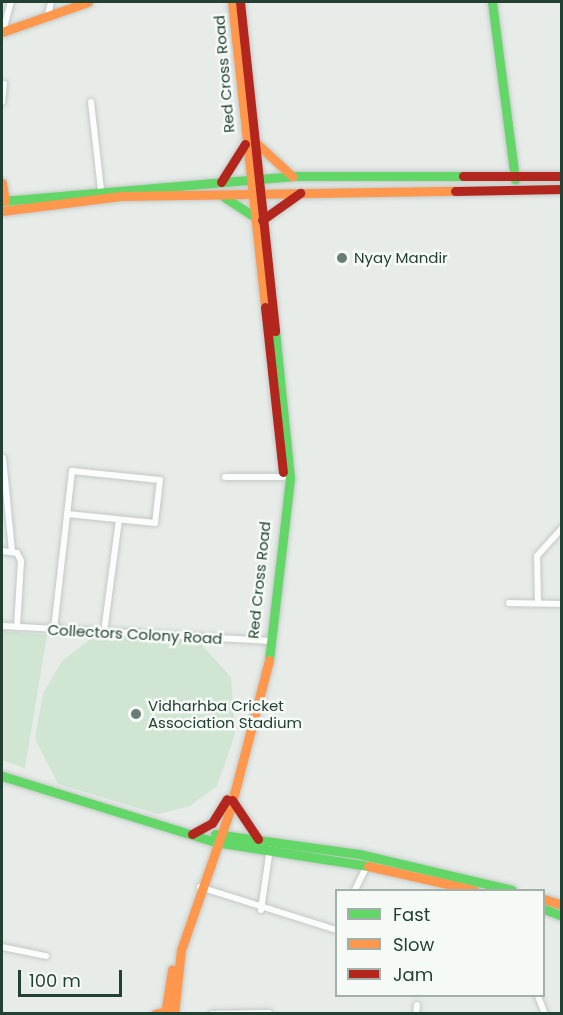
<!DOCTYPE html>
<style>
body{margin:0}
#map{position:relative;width:563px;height:1015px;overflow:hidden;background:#e7ece9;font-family:Poppins,sans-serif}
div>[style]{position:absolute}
.green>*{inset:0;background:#d0e5d2}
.roads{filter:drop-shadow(0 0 2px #c4c9c6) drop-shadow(0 0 2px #c4c9c6)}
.street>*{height:6px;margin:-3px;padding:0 3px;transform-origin:3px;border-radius:3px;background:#fbfcfc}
.fast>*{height:9px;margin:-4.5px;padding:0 4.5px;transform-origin:4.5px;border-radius:4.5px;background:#63d668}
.slow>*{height:9px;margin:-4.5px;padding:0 4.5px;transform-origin:4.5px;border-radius:4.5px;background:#ff974d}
.jam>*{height:9px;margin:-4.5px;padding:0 4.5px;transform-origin:4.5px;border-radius:4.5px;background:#b3261e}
.dots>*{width:16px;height:16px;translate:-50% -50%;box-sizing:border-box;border:3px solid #f6faf7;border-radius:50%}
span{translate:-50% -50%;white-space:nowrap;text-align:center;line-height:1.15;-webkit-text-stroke:5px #f6faf7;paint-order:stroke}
.street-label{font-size:15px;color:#234133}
.poi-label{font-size:15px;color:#234133}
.left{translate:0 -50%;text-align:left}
.frame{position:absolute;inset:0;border:3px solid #234133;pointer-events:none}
.legend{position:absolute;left:335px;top:889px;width:210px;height:108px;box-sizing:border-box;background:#f6faf7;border:2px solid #a2b0a9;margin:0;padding:8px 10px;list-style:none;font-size:18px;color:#234133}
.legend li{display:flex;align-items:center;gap:12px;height:30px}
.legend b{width:30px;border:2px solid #a2b0a9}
.scale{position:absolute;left:18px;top:970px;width:104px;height:27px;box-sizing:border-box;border:3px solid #234133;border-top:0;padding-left:8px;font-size:18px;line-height:21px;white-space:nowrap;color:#234133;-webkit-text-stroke:4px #f6faf7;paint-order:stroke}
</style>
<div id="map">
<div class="green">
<div style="clip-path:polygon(2px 631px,47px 635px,25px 768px,2px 760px)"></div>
<div style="clip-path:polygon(93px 637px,198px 641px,231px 677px,235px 734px,217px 786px,190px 806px,158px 814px,58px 784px,35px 739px,43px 693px,62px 661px)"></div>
</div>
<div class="roads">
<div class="street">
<div style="left:48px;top:15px;width:13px;rotate:-77deg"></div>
<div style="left:3px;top:31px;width:30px;rotate:-75deg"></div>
<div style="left:2px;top:102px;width:18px;rotate:-84deg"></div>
<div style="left:91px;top:102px;width:89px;rotate:83.5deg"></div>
<div style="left:3px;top:458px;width:93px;rotate:84.5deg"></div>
<div style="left:225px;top:477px;width:58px"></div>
<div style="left:2px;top:551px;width:15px;rotate:8deg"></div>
<div style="left:17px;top:553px;width:9px;rotate:63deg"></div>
<div style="left:21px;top:561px;width:66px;rotate:93.5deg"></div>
<div style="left:509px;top:603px;width:53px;rotate:1.1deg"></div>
<div style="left:538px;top:603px;width:47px;rotate:-91.2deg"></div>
<div style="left:537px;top:556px;width:38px;rotate:-48deg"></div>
<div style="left:2px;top:626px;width:267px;rotate:3.2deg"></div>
<div style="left:54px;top:629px;width:159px;rotate:-83.5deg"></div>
<div style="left:72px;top:471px;width:88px;rotate:5.8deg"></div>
<div style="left:160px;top:480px;width:43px;rotate:96.6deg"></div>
<div style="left:155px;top:523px;width:88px;rotate:-174.2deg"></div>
<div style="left:104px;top:632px;width:113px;rotate:-82.4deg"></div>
<div style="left:200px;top:887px;width:143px;rotate:17.5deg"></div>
<div style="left:355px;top:890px;width:28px;rotate:-64deg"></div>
<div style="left:261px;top:910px;width:63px;rotate:-81.7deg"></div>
<div style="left:2px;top:947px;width:45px;rotate:11.6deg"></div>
<div style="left:538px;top:996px;width:19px;rotate:69deg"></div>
<div style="left:212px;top:1014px;width:57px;rotate:-1deg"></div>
<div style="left:416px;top:1014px;width:9px;rotate:-84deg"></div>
</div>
<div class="fast">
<div style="left:492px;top:2px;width:179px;rotate:82.6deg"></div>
<div style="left:224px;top:197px;width:33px;rotate:33deg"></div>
<div style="left:2px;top:201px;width:291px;rotate:-4.9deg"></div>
<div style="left:292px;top:176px;width:171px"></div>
<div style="left:269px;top:660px;width:183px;rotate:-83.4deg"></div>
<div style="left:290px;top:478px;width:148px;rotate:-95.8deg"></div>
<div style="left:2px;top:776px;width:223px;rotate:17.2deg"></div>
<div style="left:215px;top:842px;width:155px;rotate:8.9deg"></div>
<div style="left:215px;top:834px;width:145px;rotate:7.9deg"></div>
<div style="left:359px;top:854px;width:157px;rotate:13.2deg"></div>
<div style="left:544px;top:909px;width:19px;rotate:21deg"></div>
</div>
<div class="slow">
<div style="left:232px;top:2px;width:307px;rotate:83.8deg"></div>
<div style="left:2px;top:32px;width:91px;rotate:-19.2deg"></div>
<div style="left:254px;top:141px;width:52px;rotate:42.6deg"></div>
<div style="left:2px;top:183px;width:18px;rotate:81deg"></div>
<div style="left:2px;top:211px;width:120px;rotate:-7.2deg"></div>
<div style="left:121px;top:196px;width:334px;rotate:-0.9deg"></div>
<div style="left:368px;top:866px;width:109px;rotate:12.8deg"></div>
<div style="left:544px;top:899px;width:19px;rotate:18deg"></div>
<div style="left:166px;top:1008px;width:39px;rotate:-81deg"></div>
<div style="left:155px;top:1014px;width:16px;rotate:-15deg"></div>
<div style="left:174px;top:1014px;width:64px;rotate:-83.8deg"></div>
<div style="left:181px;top:950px;width:148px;rotate:-70.7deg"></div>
<div style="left:230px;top:810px;width:155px;rotate:-75.4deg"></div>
</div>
<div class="jam">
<div style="left:240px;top:2px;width:331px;rotate:83.9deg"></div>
<div style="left:463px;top:176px;width:99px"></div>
<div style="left:221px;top:182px;width:45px;rotate:-57.7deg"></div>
<div style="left:455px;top:191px;width:107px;rotate:-1.1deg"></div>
<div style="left:262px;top:220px;width:47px;rotate:-35.4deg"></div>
<div style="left:265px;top:307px;width:166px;rotate:83.8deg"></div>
<div style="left:232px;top:800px;width:47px;rotate:56.3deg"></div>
<div style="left:192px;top:834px;width:23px;rotate:-29deg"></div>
<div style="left:212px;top:823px;width:28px;rotate:-58deg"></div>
</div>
</div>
<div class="dots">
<div style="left:342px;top:258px;background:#687d73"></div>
<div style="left:136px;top:714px;background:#687d73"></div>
</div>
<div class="street-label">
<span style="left:224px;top:74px;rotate:-95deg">Red Cross Road</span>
<span style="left:259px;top:580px;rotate:-84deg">Red Cross Road</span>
<span style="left:135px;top:634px;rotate:3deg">Collectors Colony Road</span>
</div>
<div class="poi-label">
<span class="left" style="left:354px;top:258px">Nyay Mandir</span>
<span class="left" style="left:148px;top:714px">Vidharhba Cricket<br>Association Stadium</span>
</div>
<div class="frame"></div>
<ul class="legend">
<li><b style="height:8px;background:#63d668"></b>Fast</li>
<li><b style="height:8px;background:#ff974d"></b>Slow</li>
<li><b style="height:8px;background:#b3261e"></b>Jam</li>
</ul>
<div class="scale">100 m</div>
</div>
